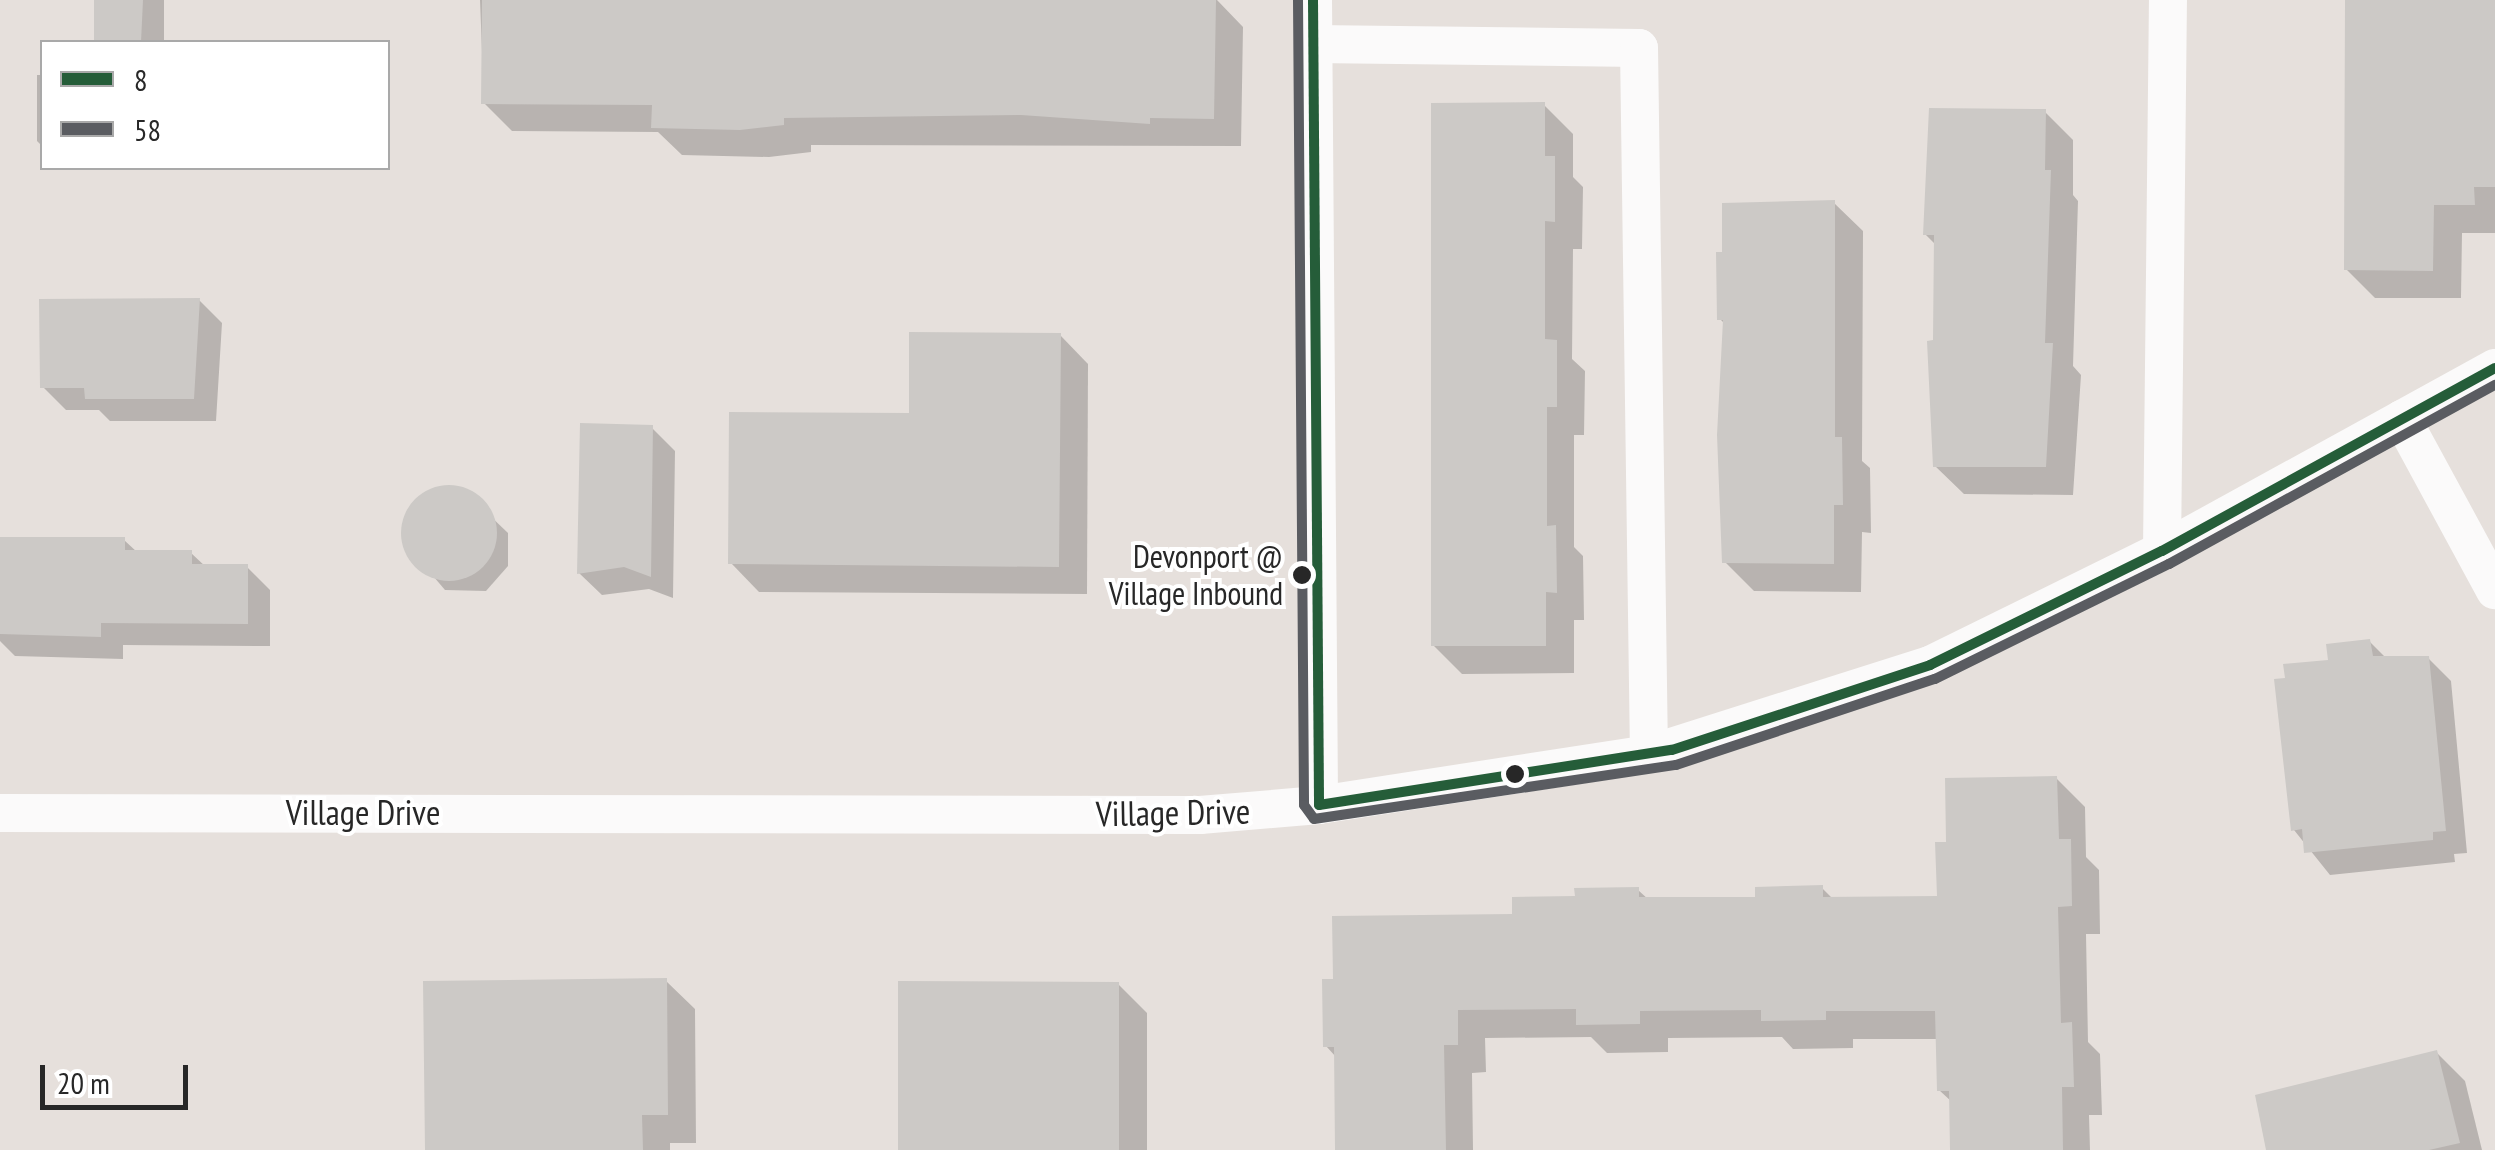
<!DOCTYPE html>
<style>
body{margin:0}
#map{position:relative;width:2495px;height:1150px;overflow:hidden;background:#e6e0dc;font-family:"PT Sans Narrow",sans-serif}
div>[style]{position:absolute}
.shadow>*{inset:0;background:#0003}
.building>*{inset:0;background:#ccc9c6}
.round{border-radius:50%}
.minor>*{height:38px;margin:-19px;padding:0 19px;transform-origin:19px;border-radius:19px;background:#fbfafa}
.bus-1>*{height:10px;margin:-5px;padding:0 5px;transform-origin:5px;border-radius:5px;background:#255d39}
.bus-2>*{height:10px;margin:-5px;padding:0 5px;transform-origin:5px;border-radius:5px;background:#5a5c61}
.dots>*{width:28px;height:28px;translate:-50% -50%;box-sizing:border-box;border:5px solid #fff;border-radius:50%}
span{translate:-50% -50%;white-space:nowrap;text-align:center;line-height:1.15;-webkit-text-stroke:8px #fff;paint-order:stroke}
.bus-label{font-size:32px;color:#272727}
.right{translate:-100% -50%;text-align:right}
.street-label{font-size:35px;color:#272727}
.legend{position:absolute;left:40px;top:40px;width:350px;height:130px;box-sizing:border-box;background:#fff;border:2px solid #a9a9a9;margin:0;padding:12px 18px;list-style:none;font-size:30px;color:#272727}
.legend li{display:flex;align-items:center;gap:20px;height:50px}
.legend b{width:50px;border:2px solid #a9a9a9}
.scale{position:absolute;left:40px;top:1065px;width:148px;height:45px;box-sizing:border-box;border:5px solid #272727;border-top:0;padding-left:12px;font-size:30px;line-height:35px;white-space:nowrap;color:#272727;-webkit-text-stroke:8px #fff;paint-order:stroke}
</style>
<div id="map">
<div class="shadow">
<div style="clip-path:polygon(96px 0,164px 0,164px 42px,96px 42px)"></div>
<div style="clip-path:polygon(480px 0,1217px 0,1243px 27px,1241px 146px,811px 145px,811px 152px,769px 157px,682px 155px,658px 132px,512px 131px,484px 103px)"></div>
<div style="clip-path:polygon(2347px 0,2495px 0,2495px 233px,2462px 233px,2461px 298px,2375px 298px,2346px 269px)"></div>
<div style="clip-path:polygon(37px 75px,42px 75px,42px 146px,37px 141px)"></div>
<div style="clip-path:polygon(1544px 105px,1573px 134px,1573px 177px,1583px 187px,1582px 249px,1573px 249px,1572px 359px,1585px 371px,1584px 435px,1574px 435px,1574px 547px,1583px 556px,1584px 620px,1574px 620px,1574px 673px,1462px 674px,1433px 645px)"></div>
<div style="clip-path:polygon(2045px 112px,2073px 140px,2073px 195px,2078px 201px,2073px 366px,2081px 375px,2073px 495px,1964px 494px,1935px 466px,1936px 245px,1925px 234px)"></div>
<div style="clip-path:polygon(1834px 203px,1863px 231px,1862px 461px,1870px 468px,1871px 533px,1862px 532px,1861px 592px,1754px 591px,1725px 562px,1725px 324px,1720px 319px)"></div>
<div style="clip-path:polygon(199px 300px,222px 323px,216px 421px,110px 421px,99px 410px,66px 410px,43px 387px)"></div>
<div style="clip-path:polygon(1060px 335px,1088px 364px,1087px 594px,759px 592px,731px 563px,912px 416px)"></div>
<div style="clip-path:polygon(652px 428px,675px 451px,673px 598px,649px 589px,602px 595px,579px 573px)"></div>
<div style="clip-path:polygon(433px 490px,464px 491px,508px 533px,508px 566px,486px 591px,445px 590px,405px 543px,408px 514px)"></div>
<div style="clip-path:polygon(0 539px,124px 540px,137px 552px,191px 553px,206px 567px,247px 567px,270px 590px,270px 646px,123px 645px,123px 659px,15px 656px,0 641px)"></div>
<div style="clip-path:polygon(2369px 641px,2386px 658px,2428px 658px,2451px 681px,2467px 853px,2454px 854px,2455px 862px,2330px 875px,2294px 830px,2331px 662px)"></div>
<div style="clip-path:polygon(2056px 778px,2085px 807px,2086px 857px,2099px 870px,2100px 934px,2086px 934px,2088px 1042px,2100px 1054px,2102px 1115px,2089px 1115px,2090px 1150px,1953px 1150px,1952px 1102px,1939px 1090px,1938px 1039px,1853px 1039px,1853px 1048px,1793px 1049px,1782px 1037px,1668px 1038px,1668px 1052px,1607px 1053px,1591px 1037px,1485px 1038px,1486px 1072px,1472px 1073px,1473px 1150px,1337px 1150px,1336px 1057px,1326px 1046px,1335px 981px,1515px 916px,1638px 890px,1649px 900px,1758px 899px,1822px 888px,1833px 899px,1940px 899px,1948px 844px)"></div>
<div style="clip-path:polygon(666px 981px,695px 1009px,696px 1143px,670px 1143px,670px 1150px,428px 1150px)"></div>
<div style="clip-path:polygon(1118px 984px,1147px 1013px,1147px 1150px,901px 1150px)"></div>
<div style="clip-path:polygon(2436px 1052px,2465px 1081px,2482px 1150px,2339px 1150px)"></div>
</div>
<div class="building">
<div style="clip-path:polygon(94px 0,143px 0,141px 42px,94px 42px)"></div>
<div style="clip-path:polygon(482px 0,1216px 0,1214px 119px,1150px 118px,1150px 124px,1021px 115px,784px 118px,784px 125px,740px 130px,651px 128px,652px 105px,481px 104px)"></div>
<div style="clip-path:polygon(2345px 0,2495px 0,2495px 187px,2474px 187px,2475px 205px,2434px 205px,2433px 271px,2344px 270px)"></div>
<div style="clip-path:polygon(1545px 102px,1545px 156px,1555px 156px,1555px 222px,1545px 221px,1545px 339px,1557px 340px,1557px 407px,1547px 407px,1547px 526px,1556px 525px,1557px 593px,1546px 592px,1546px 646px,1431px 646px,1431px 103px)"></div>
<div style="clip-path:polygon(1929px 108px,2046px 109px,2045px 170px,2051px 170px,2045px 343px,2053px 343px,2046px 467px,1933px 467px,1927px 341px,1933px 340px,1934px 235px,1923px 235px)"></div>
<div style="clip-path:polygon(1835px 200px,1835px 437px,1842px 437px,1843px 505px,1834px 505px,1834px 564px,1722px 563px,1717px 435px,1723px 320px,1717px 320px,1716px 252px,1722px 252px,1722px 203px)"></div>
<div style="clip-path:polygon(200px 298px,194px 399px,85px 399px,84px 388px,40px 388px,39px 299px)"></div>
<div style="clip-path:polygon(909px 332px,1061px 333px,1059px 567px,728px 564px,729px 412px,909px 413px)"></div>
<div style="clip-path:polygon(580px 423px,653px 425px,651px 577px,624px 567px,577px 574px)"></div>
<div class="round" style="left:401px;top:485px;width:96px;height:96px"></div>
<div style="clip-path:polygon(0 537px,125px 537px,125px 550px,192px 550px,192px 564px,248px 564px,248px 624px,101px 623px,101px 637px,0 634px)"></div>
<div style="clip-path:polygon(2370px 639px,2373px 656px,2429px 656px,2446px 831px,2433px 832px,2433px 840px,2304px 853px,2302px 829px,2291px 831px,2274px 679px,2285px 678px,2283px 664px,2328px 660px,2326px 644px)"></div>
<div style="clip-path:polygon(2057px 776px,2059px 839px,2071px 839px,2072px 906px,2058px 907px,2061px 1023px,2072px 1022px,2074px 1087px,2062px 1087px,2063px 1150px,1950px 1150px,1949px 1091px,1937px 1091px,1935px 1011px,1826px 1011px,1826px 1020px,1761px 1021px,1761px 1010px,1640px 1011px,1640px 1024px,1576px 1025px,1576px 1009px,1458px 1010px,1458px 1045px,1444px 1045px,1446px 1150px,1335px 1150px,1334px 1047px,1323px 1047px,1322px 979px,1333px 979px,1332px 916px,1512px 914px,1512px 897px,1575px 896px,1574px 888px,1639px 887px,1639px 897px,1755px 897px,1755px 887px,1823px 885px,1823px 897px,1937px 896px,1935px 842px,1946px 842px,1945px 778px)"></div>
<div style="clip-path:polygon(667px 978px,668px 1115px,642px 1115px,643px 1150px,425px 1150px,423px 981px)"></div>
<div style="clip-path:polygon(898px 981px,1119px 982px,1119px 1150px,898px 1150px)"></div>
<div style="clip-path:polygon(2437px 1050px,2460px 1143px,2429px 1150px,2266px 1150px,2255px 1095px)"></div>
</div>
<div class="minor">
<div style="left:1313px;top:0;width:805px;rotate:89.57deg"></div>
<div style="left:1313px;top:44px;width:326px;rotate:0.7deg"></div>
<div style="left:1639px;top:48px;width:706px;rotate:89.19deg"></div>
<div style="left:2402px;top:419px;width:195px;rotate:61.5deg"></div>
<div style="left:2162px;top:551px;width:551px;rotate:-89.38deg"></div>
<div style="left:0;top:813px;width:1200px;rotate:0.1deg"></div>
<div style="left:1200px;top:815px;width:119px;rotate:-4.8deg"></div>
<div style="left:1319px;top:805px;width:334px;rotate:-8.8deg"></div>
<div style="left:1649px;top:754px;width:295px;rotate:-17.6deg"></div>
<div style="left:1930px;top:665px;width:258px;rotate:-26.2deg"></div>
<div style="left:2162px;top:551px;width:380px;rotate:-28.8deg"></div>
</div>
<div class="bus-1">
<div style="left:1313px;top:0;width:805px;rotate:89.57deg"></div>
<div style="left:1319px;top:805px;width:357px;rotate:-8.9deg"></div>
<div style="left:1672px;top:750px;width:272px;rotate:-18.2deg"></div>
<div style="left:1930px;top:665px;width:258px;rotate:-26.2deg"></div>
<div style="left:2162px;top:551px;width:380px;rotate:-28.8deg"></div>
</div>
<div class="bus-2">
<div style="left:1298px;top:0;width:805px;rotate:89.57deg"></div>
<div style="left:1304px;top:805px;width:17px;rotate:54deg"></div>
<div style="left:1314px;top:819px;width:366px;rotate:-8.5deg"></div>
<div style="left:1676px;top:765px;width:273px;rotate:-18.4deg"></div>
<div style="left:1935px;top:679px;width:261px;rotate:-26.2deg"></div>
<div style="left:2169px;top:564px;width:372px;rotate:-28.8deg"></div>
</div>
<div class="dots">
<div style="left:1302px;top:575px;background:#272727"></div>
<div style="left:1515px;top:774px;background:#272727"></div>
</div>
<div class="bus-label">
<span class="right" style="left:1283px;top:575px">Devonport @<br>Village Inbound</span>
</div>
<div class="street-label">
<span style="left:363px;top:812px">Village Drive</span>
<span style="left:1173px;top:812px;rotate:-1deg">Village Drive</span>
</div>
<ul class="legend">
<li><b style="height:12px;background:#255d39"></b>8</li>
<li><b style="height:12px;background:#5a5c61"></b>58</li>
</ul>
<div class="scale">20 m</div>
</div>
